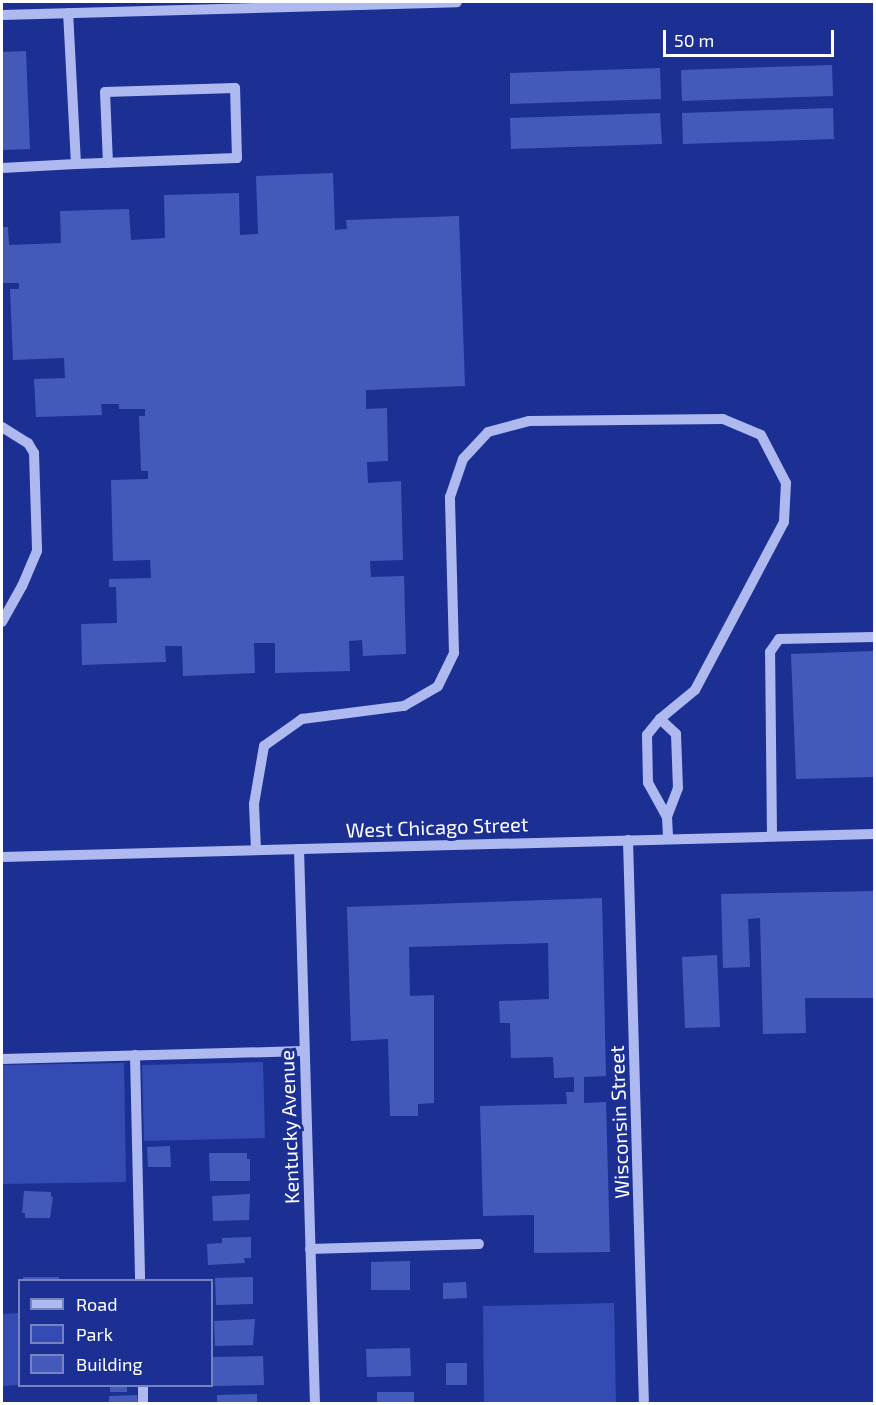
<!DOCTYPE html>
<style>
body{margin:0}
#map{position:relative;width:876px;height:1405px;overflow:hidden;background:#1c3094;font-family:"Exo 2",sans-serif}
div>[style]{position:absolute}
.green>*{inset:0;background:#334bb3}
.building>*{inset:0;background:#445abb}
.minor>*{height:10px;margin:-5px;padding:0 5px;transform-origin:5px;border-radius:5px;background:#aebaef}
span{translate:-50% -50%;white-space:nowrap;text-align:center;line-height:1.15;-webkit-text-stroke:6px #1c3094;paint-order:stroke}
.street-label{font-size:20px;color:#fff}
.frame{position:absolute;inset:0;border:3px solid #fff;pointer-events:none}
.legend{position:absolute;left:18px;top:1279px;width:195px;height:108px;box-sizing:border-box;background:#1c3094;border:2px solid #7783bf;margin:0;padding:8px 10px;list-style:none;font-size:18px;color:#fff}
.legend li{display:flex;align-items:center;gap:12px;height:30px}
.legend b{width:30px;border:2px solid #7783bf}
.scale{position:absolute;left:663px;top:30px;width:171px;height:27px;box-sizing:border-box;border:3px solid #fff;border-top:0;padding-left:8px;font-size:18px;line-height:21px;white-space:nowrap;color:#fff;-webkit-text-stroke:4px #1c3094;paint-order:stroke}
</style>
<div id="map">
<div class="green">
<div style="clip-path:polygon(263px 1062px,265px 1138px,144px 1141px,142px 1065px)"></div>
<div style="clip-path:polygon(124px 1063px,126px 1182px,2px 1184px,2px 1065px)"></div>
<div style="clip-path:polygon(614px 1303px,616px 1403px,484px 1403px,483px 1306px)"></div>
<div style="clip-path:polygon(19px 1313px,19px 1385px,2px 1386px,2px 1314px)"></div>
</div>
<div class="building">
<div style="clip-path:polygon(26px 51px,30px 149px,2px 150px,2px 52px)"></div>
<div style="clip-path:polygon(832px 65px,833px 96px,682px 101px,681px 70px)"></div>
<div style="clip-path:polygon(660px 68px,661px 99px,510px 104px,510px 73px)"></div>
<div style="clip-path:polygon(833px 108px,834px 139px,683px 144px,682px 113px)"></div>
<div style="clip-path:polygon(660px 113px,662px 144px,511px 149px,510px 118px)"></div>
<div style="clip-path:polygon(333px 173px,335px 230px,347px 229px,346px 220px,459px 216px,465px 386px,366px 390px,366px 409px,387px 408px,388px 461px,367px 462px,368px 483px,401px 481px,403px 560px,370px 561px,371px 577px,404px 576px,406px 654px,363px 656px,362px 640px,349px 641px,350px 671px,275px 673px,275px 643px,254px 643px,255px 673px,183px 676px,182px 646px,165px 646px,166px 662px,82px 665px,81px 624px,117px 623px,116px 587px,109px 587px,109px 579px,151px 578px,150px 560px,113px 561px,111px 480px,148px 479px,148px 471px,141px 471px,139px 416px,145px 416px,145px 409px,119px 409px,119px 404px,101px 404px,102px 415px,36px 417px,34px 379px,65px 378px,64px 358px,13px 360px,10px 289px,19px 289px,19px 283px,2px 283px,2px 227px,8px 227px,9px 245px,61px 243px,60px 211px,129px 209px,131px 240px,165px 238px,164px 195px,239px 193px,240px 235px,258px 234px,256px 176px)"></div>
<div style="clip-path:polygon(874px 651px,874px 777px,796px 779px,791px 654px)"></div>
<div style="clip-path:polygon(874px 891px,874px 998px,805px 998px,806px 1033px,763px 1034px,760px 918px,748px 919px,750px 967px,723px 968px,721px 894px)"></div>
<div style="clip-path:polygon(602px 898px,606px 1076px,584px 1077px,584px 1103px,606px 1102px,610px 1252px,534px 1253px,534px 1215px,483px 1216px,480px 1106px,567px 1104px,566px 1092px,574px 1092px,574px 1077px,554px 1078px,553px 1057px,511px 1058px,510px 1023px,500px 1023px,499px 1001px,549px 999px,548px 943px,409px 947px,410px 996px,434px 995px,434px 1103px,418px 1104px,418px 1116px,390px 1116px,388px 1039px,351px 1041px,347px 907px)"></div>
<div style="clip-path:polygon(717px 955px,720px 1027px,685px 1028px,682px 957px)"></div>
<div style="clip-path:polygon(170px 1146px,171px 1167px,148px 1167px,147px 1147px)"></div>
<div style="clip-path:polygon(209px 1153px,247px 1153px,247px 1159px,250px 1159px,250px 1181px,210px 1181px)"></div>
<div style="clip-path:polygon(24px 1191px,51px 1192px,51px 1197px,53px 1197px,50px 1218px,25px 1218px,25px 1213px,22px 1213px)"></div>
<div style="clip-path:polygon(250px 1194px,249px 1220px,213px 1221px,212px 1196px)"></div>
<div style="clip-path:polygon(251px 1237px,251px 1258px,244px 1258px,245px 1263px,208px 1265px,207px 1244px,222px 1243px,222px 1238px)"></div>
<div style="clip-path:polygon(410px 1261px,410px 1290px,371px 1290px,371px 1262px)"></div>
<div style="clip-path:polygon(23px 1277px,59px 1277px,59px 1280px,23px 1280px)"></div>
<div style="clip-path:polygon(253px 1277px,253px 1304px,216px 1305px,215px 1278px)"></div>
<div style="clip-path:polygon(466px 1282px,467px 1298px,443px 1299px,443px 1283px)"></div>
<div style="clip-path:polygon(255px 1319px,253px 1345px,215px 1346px,214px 1321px)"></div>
<div style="clip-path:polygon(410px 1348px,411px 1376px,367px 1377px,366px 1349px)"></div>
<div style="clip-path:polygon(263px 1356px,264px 1385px,212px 1386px,213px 1357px)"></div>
<div style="clip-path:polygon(446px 1363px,467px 1363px,467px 1385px,446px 1385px)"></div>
<div style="clip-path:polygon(110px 1386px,127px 1386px,127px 1392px,110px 1392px)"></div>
<div style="clip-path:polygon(377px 1392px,414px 1392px,414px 1404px,377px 1404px)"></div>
<div style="clip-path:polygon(257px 1394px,257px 1404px,217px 1404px,217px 1395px)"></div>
<div style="clip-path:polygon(137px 1395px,138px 1404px,109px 1404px,109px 1396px)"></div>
</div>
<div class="minor">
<div style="left:2px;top:15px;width:455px;rotate:-1.6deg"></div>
<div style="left:76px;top:164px;width:161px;rotate:-2.1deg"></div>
<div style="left:237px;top:158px;width:70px;rotate:-91.6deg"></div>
<div style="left:235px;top:88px;width:130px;rotate:178.2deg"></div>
<div style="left:105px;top:92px;width:71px;rotate:87.6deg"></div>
<div style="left:2px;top:168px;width:74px;rotate:-3.1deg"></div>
<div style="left:76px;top:164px;width:151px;rotate:-93deg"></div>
<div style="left:2px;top:427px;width:31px;rotate:32deg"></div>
<div style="left:28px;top:443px;width:12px;rotate:59deg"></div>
<div style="left:34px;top:453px;width:98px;rotate:88.2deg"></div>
<div style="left:37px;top:551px;width:38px;rotate:113deg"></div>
<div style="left:22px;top:586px;width:41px;rotate:119.1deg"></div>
<div style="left:667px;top:817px;width:39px;rotate:-119deg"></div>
<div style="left:648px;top:783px;width:48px;rotate:-91.2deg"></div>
<div style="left:647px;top:735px;width:21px;rotate:-51deg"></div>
<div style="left:660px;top:719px;width:22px;rotate:43deg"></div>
<div style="left:676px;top:734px;width:54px;rotate:87.9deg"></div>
<div style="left:678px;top:788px;width:31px;rotate:111deg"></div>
<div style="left:667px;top:817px;width:22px;rotate:87deg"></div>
<div style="left:772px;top:836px;width:184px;rotate:-90.6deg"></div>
<div style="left:770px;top:652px;width:16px;rotate:-55deg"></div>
<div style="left:779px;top:639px;width:95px;rotate:-1.2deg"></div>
<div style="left:628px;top:840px;width:564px;rotate:88.38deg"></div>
<div style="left:299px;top:849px;width:555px;rotate:88.35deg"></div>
<div style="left:256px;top:850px;width:46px;rotate:-92.5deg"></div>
<div style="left:254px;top:804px;width:59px;rotate:-80.2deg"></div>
<div style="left:264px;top:746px;width:47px;rotate:-35.4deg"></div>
<div style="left:302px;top:719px;width:103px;rotate:-7.3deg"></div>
<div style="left:404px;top:706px;width:39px;rotate:-30deg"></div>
<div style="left:438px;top:686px;width:37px;rotate:-64deg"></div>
<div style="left:454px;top:653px;width:156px;rotate:-91.5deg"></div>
<div style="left:450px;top:497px;width:40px;rotate:-71.1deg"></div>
<div style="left:463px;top:459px;width:37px;rotate:-47deg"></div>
<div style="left:488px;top:432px;width:42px;rotate:-15deg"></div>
<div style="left:529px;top:421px;width:194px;rotate:-0.6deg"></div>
<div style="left:723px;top:419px;width:41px;rotate:22.8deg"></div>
<div style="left:761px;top:435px;width:54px;rotate:62.5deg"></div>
<div style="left:786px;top:483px;width:39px;rotate:93deg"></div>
<div style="left:784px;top:522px;width:190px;rotate:117.9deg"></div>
<div style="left:695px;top:690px;width:45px;rotate:140.4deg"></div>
<div style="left:2px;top:857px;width:872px;rotate:-1.51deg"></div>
<div style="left:135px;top:1055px;width:225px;rotate:88.7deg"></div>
<div style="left:2px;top:1059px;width:302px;rotate:-1.5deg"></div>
<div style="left:310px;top:1249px;width:169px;rotate:-1.7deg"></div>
<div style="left:143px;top:1386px;width:18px;rotate:90deg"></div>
</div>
<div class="street-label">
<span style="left:437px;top:827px;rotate:-2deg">West Chicago Street</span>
<span style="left:619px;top:1122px;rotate:-92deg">Wisconsin Street</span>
<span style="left:289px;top:1127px;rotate:-92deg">Kentucky Avenue</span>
</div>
<div class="frame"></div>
<ul class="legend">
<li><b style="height:8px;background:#aebaef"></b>Road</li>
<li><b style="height:16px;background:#334bb3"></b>Park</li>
<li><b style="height:16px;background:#445abb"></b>Building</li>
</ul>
<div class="scale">50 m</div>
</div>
